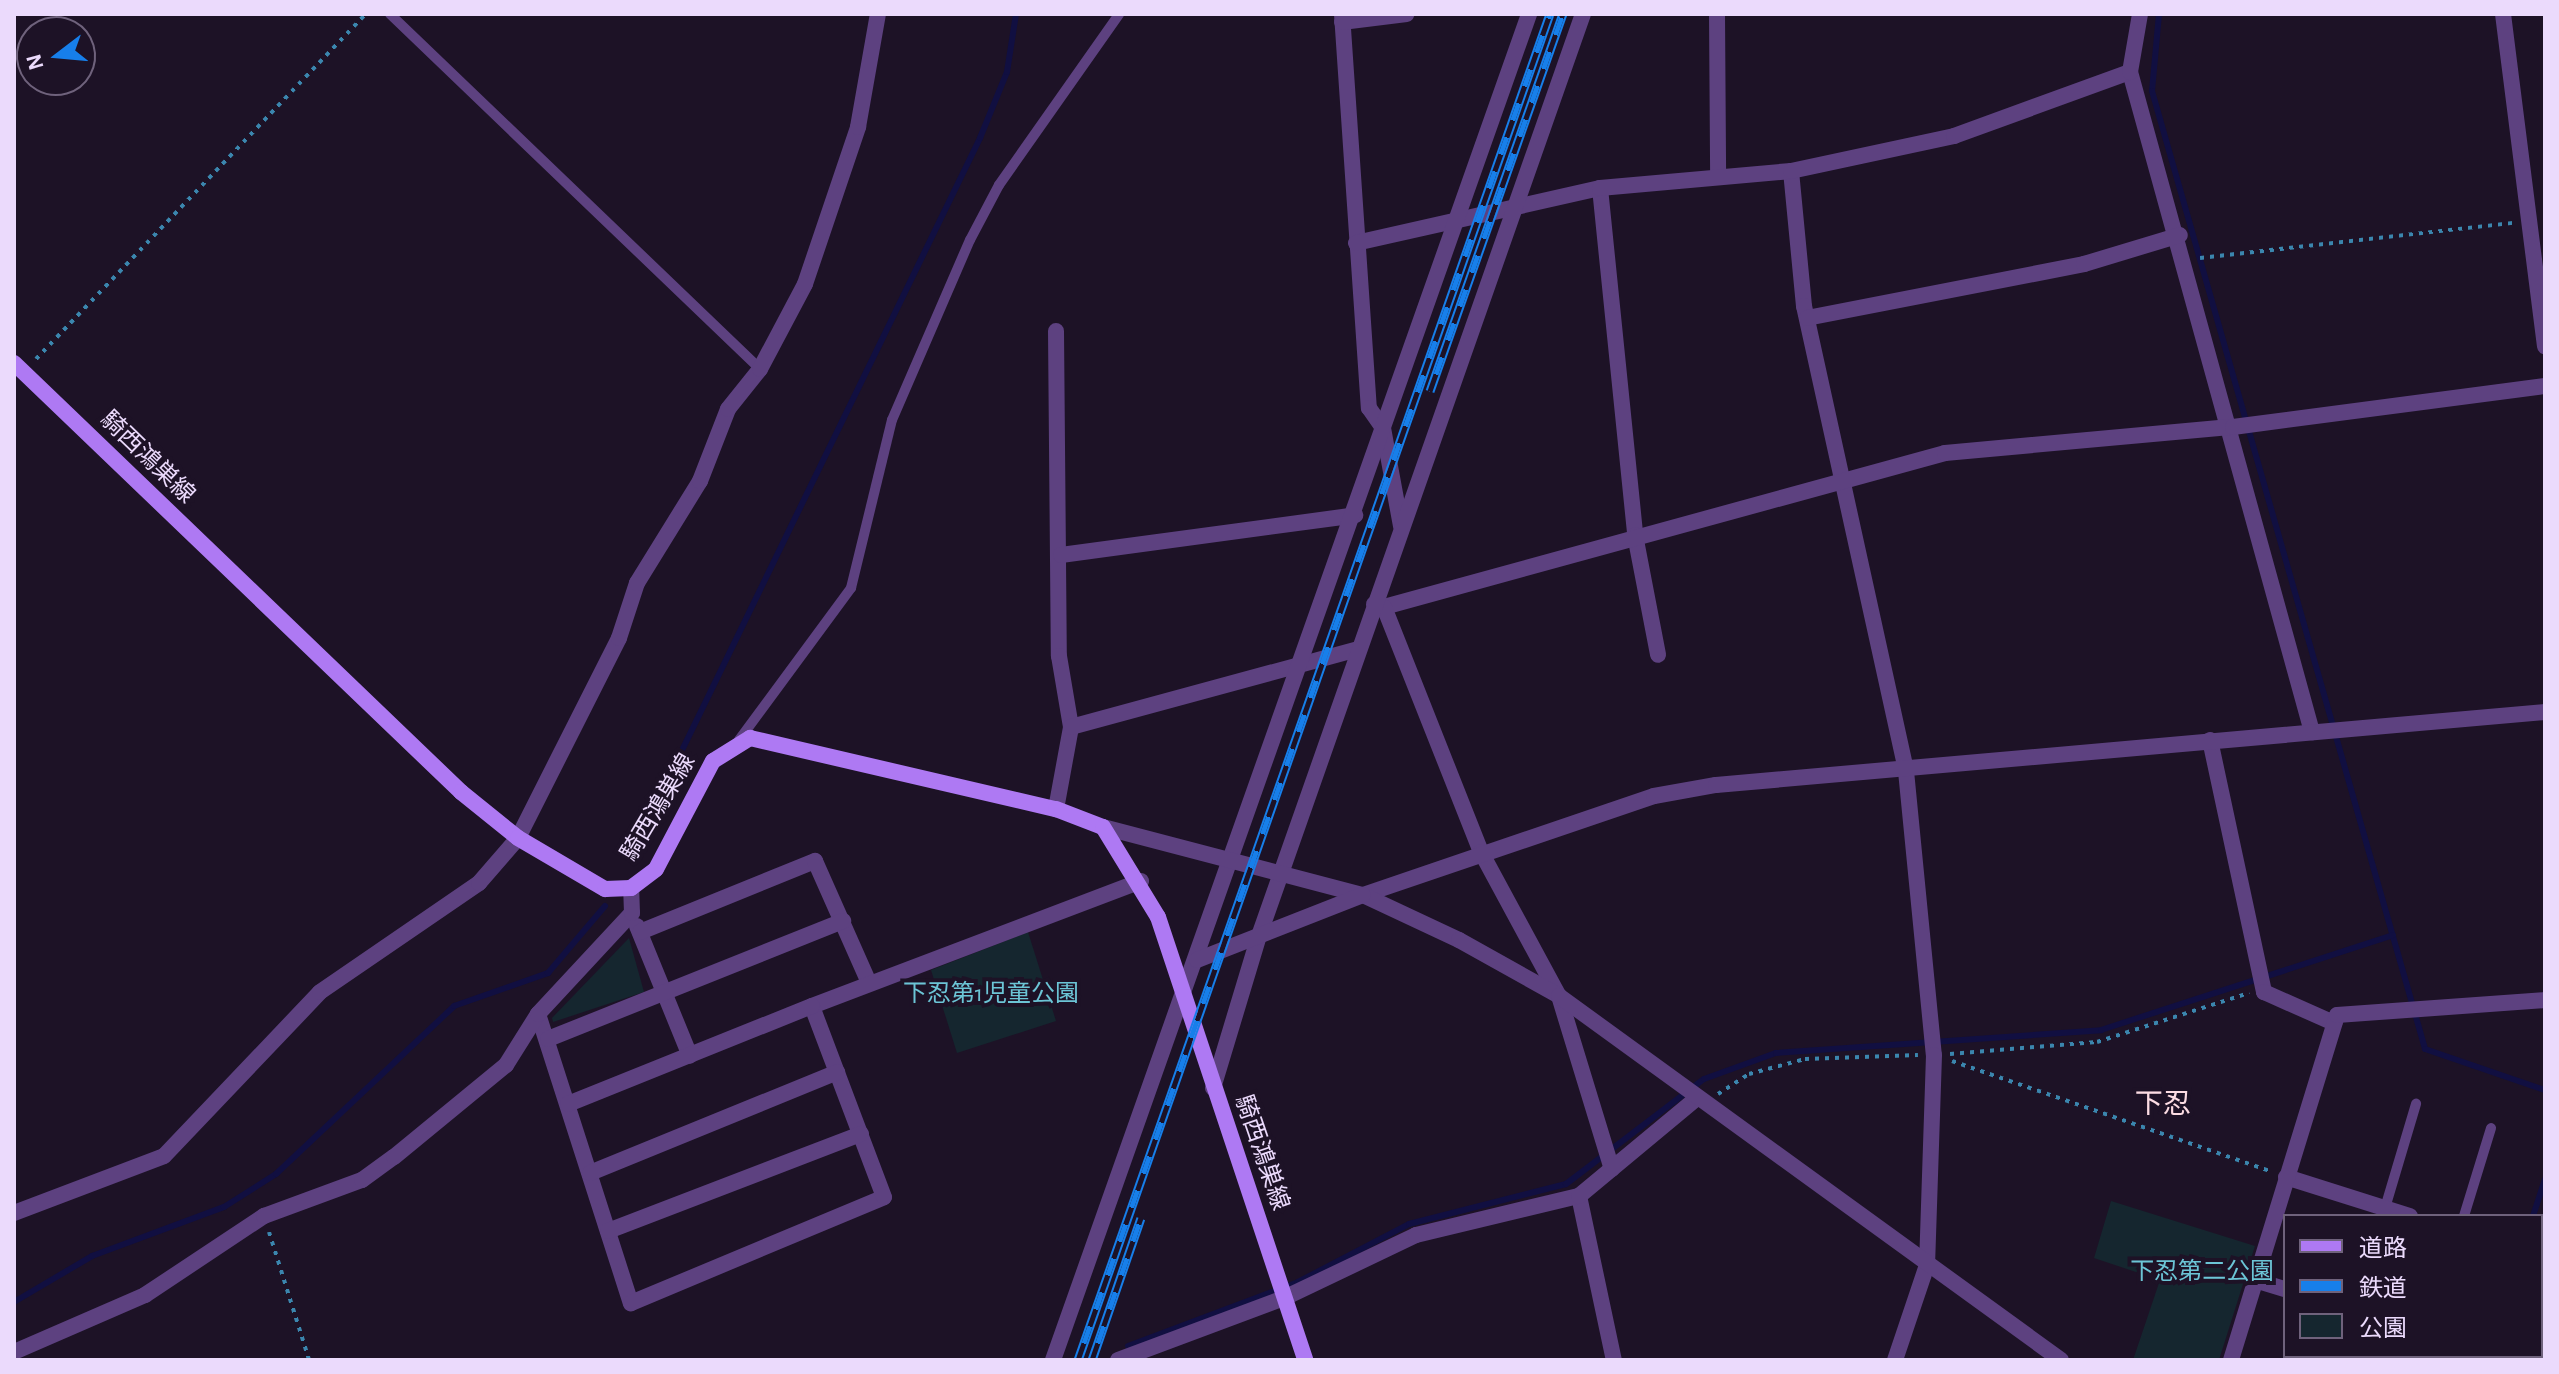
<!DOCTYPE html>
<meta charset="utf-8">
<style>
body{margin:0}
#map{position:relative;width:2559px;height:1374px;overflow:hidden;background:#1d1226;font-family:"Alegreya Sans","Noto Sans JP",sans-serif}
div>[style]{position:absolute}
.green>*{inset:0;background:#15262f}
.stream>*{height:6px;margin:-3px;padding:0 3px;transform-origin:3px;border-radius:3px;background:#110f41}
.path>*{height:4px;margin-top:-2px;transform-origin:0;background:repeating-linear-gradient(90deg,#3b86ae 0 4px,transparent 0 10px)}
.service>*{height:10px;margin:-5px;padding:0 5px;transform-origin:5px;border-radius:5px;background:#5d4180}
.minor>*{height:16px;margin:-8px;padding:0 8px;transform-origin:8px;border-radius:8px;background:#5d4180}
.tertiary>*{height:16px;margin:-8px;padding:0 8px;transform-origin:8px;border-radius:8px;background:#5d4180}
.secondary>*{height:16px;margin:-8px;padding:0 8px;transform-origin:8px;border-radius:8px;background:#ae79f3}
.rail>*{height:9px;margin-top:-4.5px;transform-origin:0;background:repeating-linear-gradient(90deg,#1d1226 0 18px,#177fea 0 36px);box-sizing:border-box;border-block:2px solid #177fea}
span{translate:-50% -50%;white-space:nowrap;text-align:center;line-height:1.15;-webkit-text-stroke:8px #1d1226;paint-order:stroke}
.street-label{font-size:24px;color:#ebdafc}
.park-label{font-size:24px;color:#6cc5d6}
.quarter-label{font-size:28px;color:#fcdce3}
.frame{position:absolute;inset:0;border:16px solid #ebdafc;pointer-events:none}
.legend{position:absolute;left:2283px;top:1214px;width:260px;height:144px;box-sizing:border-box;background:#1d1226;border:2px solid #6f627c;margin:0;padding:10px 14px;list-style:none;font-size:24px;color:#ebdafc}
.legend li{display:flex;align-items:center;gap:16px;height:40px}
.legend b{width:40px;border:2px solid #6f627c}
.north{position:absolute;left:16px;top:16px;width:80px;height:80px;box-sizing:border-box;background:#1d1226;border:2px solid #6f627c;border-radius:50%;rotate:254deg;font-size:22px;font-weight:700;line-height:32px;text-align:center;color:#ebdafc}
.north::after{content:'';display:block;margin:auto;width:28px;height:36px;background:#177fea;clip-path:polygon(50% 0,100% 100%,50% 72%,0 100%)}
</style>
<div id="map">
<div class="green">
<div style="clip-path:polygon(1028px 932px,1056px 1021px,957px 1053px,931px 970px)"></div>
<div style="clip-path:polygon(629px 938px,644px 992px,553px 1022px,552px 1018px)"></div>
<div style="clip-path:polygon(2111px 1201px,2255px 1246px,2219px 1360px,2133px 1360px,2160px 1280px,2094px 1258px)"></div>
</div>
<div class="stream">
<div style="left:2159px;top:14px;width:77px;rotate:95.2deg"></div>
<div style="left:2152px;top:91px;width:996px;rotate:74.09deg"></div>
<div style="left:2425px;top:1049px;width:127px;rotate:18.9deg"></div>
<div style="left:630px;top:857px;width:800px;rotate:-64.04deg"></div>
<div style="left:980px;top:138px;width:71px;rotate:-67.8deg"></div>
<div style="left:1007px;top:72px;width:59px;rotate:-81.2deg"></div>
<div style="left:2533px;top:1216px;width:38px;rotate:-72deg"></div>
<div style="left:14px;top:1302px;width:91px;rotate:-30.5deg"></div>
<div style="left:92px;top:1256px;width:141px;rotate:-20.4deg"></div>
<div style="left:224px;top:1207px;width:62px;rotate:-32.4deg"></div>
<div style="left:276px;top:1174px;width:245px;rotate:-43.3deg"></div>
<div style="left:454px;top:1006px;width:100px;rotate:-19.3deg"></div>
<div style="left:548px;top:973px;width:88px;rotate:-49.6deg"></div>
<div style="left:1128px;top:1346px;width:182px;rotate:-20.6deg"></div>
<div style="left:1298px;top:1282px;width:125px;rotate:-27.6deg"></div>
<div style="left:1409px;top:1224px;width:162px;rotate:-14.3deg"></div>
<div style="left:1566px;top:1184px;width:173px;rotate:-37.3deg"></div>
<div style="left:1704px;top:1079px;width:77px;rotate:-19.9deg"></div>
<div style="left:1776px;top:1053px;width:326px;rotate:-4deg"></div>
<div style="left:2101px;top:1030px;width:307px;rotate:-18deg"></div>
<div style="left:2361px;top:1360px;width:4px"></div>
<div style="left:2487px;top:1360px;width:4px;rotate:-63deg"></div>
</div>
<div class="path">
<div style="left:2200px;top:258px;width:315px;rotate:-6.4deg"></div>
<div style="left:36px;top:359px;width:477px;rotate:-46.3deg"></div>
<div style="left:1950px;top:1054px;width:147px;rotate:-4.7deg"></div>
<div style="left:2097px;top:1042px;width:160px;rotate:-17.9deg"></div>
<div style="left:1952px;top:1061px;width:339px;rotate:19.1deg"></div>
<div style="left:1718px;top:1094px;width:37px;rotate:-33deg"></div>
<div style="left:1749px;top:1074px;width:58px;rotate:-15deg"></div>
<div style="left:1805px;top:1059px;width:113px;rotate:-2deg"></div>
<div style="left:269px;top:1232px;width:134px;rotate:72.6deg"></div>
</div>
<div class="service">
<div style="left:390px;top:14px;width:513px;rotate:43.81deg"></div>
<div style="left:739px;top:740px;width:189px;rotate:-53.6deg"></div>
<div style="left:851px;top:588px;width:173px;rotate:-76.3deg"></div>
<div style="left:892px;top:420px;width:196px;rotate:-66.6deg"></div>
<div style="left:970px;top:240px;width:62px;rotate:-62.2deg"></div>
<div style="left:999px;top:185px;width:209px;rotate:-54.9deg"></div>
<div style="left:2385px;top:1208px;width:109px;rotate:-73.4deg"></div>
<div style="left:2464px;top:1216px;width:92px;rotate:-72.9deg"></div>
</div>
<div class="minor">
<div style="left:1342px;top:14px;width:395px;rotate:86.1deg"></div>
<div style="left:1369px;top:408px;width:24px;rotate:55deg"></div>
<div style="left:1383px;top:428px;width:100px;rotate:79.6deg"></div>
<div style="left:1717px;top:14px;width:162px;rotate:89.6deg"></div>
<div style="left:2503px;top:14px;width:335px;rotate:82.8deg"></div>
<div style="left:1342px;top:22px;width:65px;rotate:-7deg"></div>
<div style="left:2130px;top:72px;width:685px;rotate:74.58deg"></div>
<div style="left:1791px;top:171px;width:136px;rotate:84.5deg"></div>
<div style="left:1804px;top:306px;width:476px;rotate:77.6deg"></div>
<div style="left:1906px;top:771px;width:285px;rotate:84.4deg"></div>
<div style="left:1934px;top:1055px;width:210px;rotate:91.9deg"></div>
<div style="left:1927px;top:1265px;width:100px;rotate:108.6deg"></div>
<div style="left:1600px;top:188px;width:349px;rotate:84.2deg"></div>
<div style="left:1635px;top:535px;width:122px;rotate:79.1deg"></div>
<div style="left:1356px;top:243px;width:250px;rotate:-12.7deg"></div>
<div style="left:1600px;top:188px;width:192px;rotate:-5.1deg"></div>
<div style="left:1791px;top:171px;width:167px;rotate:-12.1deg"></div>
<div style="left:1954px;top:136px;width:187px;rotate:-20deg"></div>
<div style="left:2130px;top:72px;width:59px;rotate:-80.2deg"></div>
<div style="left:1807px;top:318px;width:282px;rotate:-11deg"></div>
<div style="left:2084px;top:264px;width:100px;rotate:-16.8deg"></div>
<div style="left:1056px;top:331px;width:325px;rotate:89.5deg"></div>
<div style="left:1059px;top:656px;width:72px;rotate:80.4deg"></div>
<div style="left:1061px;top:555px;width:297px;rotate:-7.7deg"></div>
<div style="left:1374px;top:604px;width:10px;rotate:17deg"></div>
<div style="left:1384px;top:607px;width:582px;rotate:-15.35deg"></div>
<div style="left:1945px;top:453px;width:289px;rotate:-5.2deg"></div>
<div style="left:2233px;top:427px;width:315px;rotate:-7.5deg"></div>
<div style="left:1384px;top:607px;width:264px;rotate:68.4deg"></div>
<div style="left:1481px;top:852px;width:164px;rotate:61.6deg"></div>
<div style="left:1559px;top:996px;width:181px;rotate:73deg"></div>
<div style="left:2210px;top:740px;width:258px;rotate:77.9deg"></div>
<div style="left:2264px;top:992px;width:77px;rotate:23.9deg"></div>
<div style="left:1056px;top:809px;width:83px;rotate:-79.6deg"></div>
<div style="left:1071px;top:727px;width:297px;rotate:-15.2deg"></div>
<div style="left:1363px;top:895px;width:307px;rotate:-18.8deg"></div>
<div style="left:1654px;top:796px;width:63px;rotate:-10.1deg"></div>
<div style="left:1716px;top:785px;width:832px;rotate:-5.03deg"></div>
<div style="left:637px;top:926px;width:140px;rotate:67.8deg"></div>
<div style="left:640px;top:932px;width:189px;rotate:-22.1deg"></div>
<div style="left:815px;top:861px;width:133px;rotate:66.1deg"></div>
<div style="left:538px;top:1014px;width:304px;rotate:72.2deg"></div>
<div style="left:631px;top:1303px;width:274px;rotate:-22.7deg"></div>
<div style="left:884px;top:1197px;width:204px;rotate:-110.7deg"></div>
<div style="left:812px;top:1006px;width:352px;rotate:-20.8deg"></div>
<div style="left:548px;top:1039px;width:318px;rotate:-21.8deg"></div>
<div style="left:1213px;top:1088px;width:159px;rotate:-73.2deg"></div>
<div style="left:1259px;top:936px;width:977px;rotate:-70.64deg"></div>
<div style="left:568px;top:1104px;width:263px;rotate:-21.9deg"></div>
<div style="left:590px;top:1173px;width:267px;rotate:-22.2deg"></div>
<div style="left:2286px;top:1177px;width:130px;rotate:17.5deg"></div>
<div style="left:1579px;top:1196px;width:168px;rotate:78deg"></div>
<div style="left:14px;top:1213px;width:160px;rotate:-20.8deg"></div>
<div style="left:164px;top:1156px;width:226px;rotate:-46.4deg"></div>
<div style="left:320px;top:992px;width:193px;rotate:-34.4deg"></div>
<div style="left:479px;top:883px;width:60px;rotate:-49.1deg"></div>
<div style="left:518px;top:838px;width:224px;rotate:-63.2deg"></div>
<div style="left:619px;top:638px;width:58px;rotate:-71.9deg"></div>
<div style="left:637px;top:583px;width:120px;rotate:-58.3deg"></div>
<div style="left:700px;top:481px;width:77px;rotate:-68.7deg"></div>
<div style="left:728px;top:409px;width:51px;rotate:-51.3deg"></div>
<div style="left:760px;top:369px;width:96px;rotate:-62.1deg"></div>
<div style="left:805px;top:284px;width:166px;rotate:-71.3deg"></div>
<div style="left:858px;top:127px;width:115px;rotate:-80deg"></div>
<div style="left:608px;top:1231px;width:271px;rotate:-21deg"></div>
<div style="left:2541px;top:1258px;width:4px;rotate:14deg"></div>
<div style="left:2255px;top:1280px;width:31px;rotate:17deg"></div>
<div style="left:14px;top:1352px;width:143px;rotate:-23.5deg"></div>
<div style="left:145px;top:1295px;width:143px;rotate:-33.6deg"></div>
<div style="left:264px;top:1216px;width:104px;rotate:-20.2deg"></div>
<div style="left:362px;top:1180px;width:39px;rotate:-36deg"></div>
<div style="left:394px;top:1157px;width:145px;rotate:-39.4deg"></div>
<div style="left:506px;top:1065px;width:60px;rotate:-57.9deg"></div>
<div style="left:538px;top:1014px;width:138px;rotate:-47.1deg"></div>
<div style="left:632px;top:913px;width:25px;rotate:-92deg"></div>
<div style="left:1053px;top:1360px;width:1428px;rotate:-70.52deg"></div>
<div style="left:1118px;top:1360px;width:177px;rotate:-20.5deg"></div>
<div style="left:1284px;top:1298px;width:146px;rotate:-25.5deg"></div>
<div style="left:1416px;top:1235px;width:168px;rotate:-13.5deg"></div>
<div style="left:1579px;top:1196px;width:152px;rotate:-39.7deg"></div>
<div style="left:2231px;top:1360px;width:361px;rotate:-72.9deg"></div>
<div style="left:2337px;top:1015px;width:209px;rotate:-4.1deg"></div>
</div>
<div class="tertiary">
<div style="left:1103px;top:827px;width:269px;rotate:14.7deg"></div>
<div style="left:1363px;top:895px;width:106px;rotate:25.1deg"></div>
<div style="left:1459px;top:940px;width:115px;rotate:29.2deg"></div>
<div style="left:1559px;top:996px;width:620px;rotate:35.95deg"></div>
<div style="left:1197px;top:960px;width:178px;rotate:-21.4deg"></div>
</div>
<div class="secondary">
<div style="left:14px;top:363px;width:620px;rotate:43.82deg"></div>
<div style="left:461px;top:792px;width:73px;rotate:38.9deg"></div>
<div style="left:518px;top:838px;width:101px;rotate:30.4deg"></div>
<div style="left:605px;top:889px;width:26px;rotate:-2deg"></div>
<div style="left:631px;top:888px;width:31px;rotate:-37deg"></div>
<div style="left:656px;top:869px;width:122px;rotate:-62.2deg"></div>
<div style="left:713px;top:761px;width:44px;rotate:-31.9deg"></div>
<div style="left:750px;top:738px;width:314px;rotate:13.1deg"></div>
<div style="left:1056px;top:809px;width:50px;rotate:21deg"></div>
<div style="left:1103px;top:827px;width:105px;rotate:58.6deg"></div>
<div style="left:1158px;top:917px;width:467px;rotate:71.6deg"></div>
</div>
<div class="rail">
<div style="left:1430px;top:391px;width:400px;rotate:-70.6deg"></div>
<div style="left:1078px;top:1360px;width:1426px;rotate:-70.68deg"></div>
<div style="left:1092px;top:1360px;width:150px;rotate:-71deg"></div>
</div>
<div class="street-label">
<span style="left:147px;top:458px;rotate:44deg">騎西鴻巣線</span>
<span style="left:659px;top:808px;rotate:-59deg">騎西鴻巣線</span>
<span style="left:1261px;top:1153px;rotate:71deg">騎西鴻巣線</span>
</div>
<div class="park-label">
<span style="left:991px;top:995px">下忍第1児童公園</span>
<span style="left:2202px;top:1273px">下忍第二公園</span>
</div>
<div class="quarter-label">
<span style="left:2163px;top:1105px">下忍</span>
</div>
<div class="frame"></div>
<ul class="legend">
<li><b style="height:10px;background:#ae79f3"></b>道路</li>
<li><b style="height:10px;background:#177fea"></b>鉄道</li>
<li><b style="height:22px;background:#15262f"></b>公園</li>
</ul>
<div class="north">N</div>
</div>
